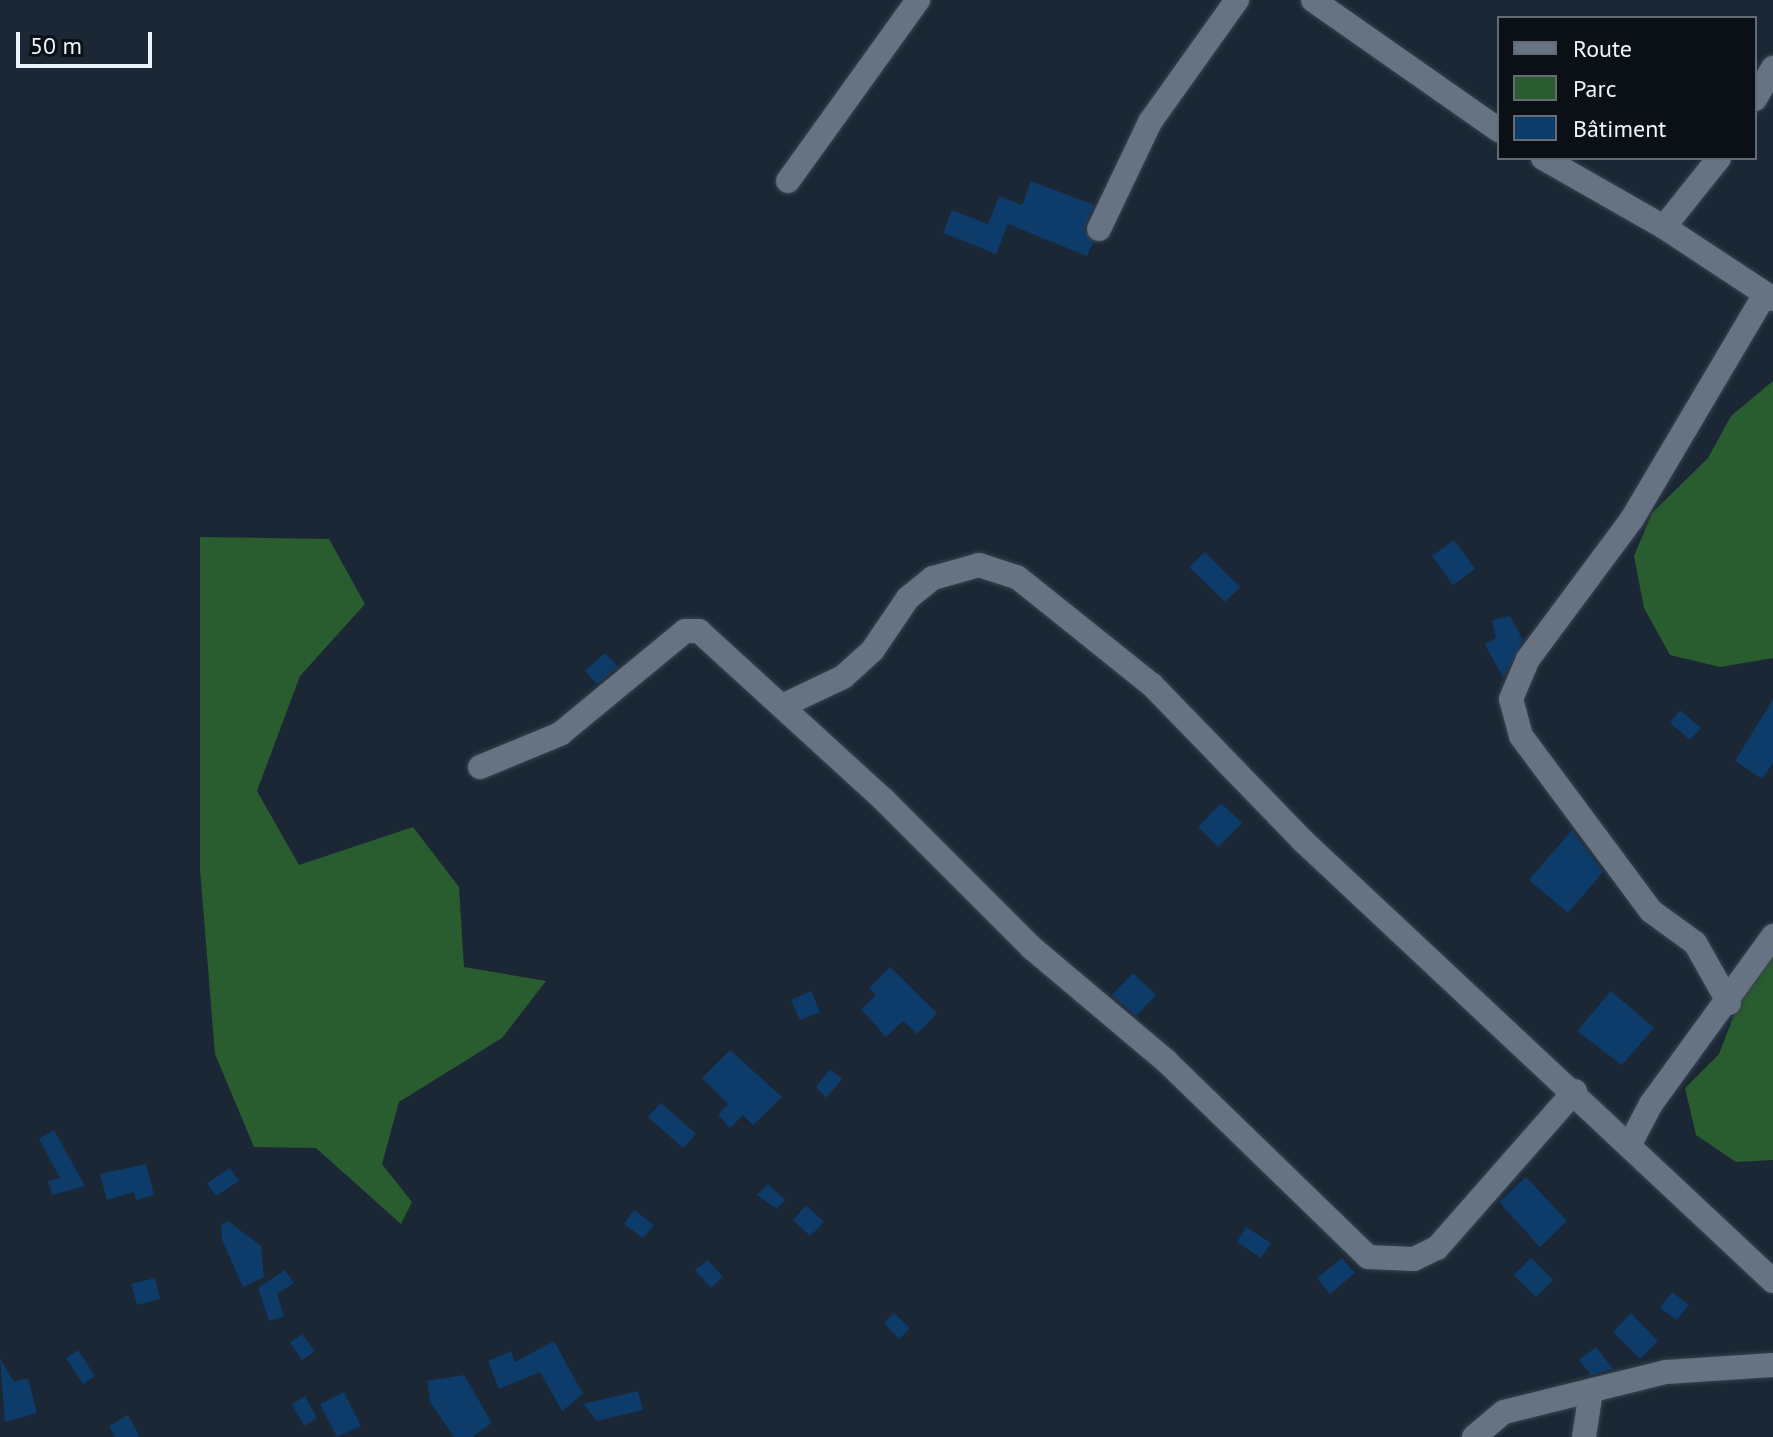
<!DOCTYPE html>
<meta charset="utf-8">
<style>
body{margin:0}
#map{position:relative;width:1773px;height:1437px;overflow:hidden;background:#1b2735;font-family:"PT Sans",sans-serif}
div>[style]{position:absolute}
.green>*{inset:0;background:#295c2f}
.building>*{inset:0;background:#0d3b6a}
.roads{filter:drop-shadow(0 0 2px #38424e) drop-shadow(0 0 2px #38424e)}
.minor>*{height:24px;margin:-12px;padding:0 12px;transform-origin:12px;border-radius:12px;background:#657383}
span{translate:-50% -50%;white-space:nowrap;text-align:center;line-height:1.15;-webkit-text-stroke:8px #0a1016;paint-order:stroke}
.legend{position:absolute;left:1497px;top:16px;width:260px;height:144px;box-sizing:border-box;background:#0a1016;border:2px solid #646b72;margin:0;padding:10px 14px;list-style:none;font-size:24px;color:#ebf3fd}
.legend li{display:flex;align-items:center;gap:16px;height:40px}
.legend b{width:40px;border:2px solid #646b72}
.scale{position:absolute;left:16px;top:32px;width:136px;height:36px;box-sizing:border-box;border:4px solid #ebf3fd;border-top:0;padding-left:10px;font-size:24px;line-height:28px;white-space:nowrap;color:#ebf3fd;-webkit-text-stroke:6px #0a1016;paint-order:stroke}
</style>
<div id="map">
<div class="green">
<div style="clip-path:polygon(1773px 381px,1773px 658px,1720px 667px,1670px 655px,1644px 608px,1634px 556px,1652px 513px,1708px 458px,1731px 416px)"></div>
<div style="clip-path:polygon(200px 537px,329px 539px,365px 604px,300px 676px,257px 791px,299px 865px,413px 827px,459px 887px,464px 967px,546px 981px,502px 1038px,399px 1102px,382px 1164px,412px 1202px,401px 1224px,316px 1148px,254px 1147px,215px 1054px,200px 870px)"></div>
<div style="clip-path:polygon(1773px 936px,1773px 1160px,1736px 1162px,1696px 1135px,1685px 1088px,1719px 1054px,1751px 971px)"></div>
</div>
<div class="building">
<div style="clip-path:polygon(1031px 181px,1094px 205px,1084px 229px,1093px 242px,1087px 256px,1008px 224px,996px 254px,943px 233px,952px 210px,988px 224px,999px 196px,1022px 205px)"></div>
<div style="clip-path:polygon(1454px 540px,1475px 569px,1453px 585px,1432px 556px)"></div>
<div style="clip-path:polygon(1205px 552px,1240px 587px,1225px 602px,1189px 567px)"></div>
<div style="clip-path:polygon(1510px 616px,1523px 640px,1503px 678px,1485px 644px,1496px 638px,1492px 620px)"></div>
<div style="clip-path:polygon(605px 653px,618px 667px,597px 684px,585px 671px)"></div>
<div style="clip-path:polygon(1773px 699px,1773px 763px,1762px 779px,1735px 761px)"></div>
<div style="clip-path:polygon(1680px 710px,1701px 728px,1690px 740px,1670px 723px)"></div>
<div style="clip-path:polygon(1221px 803px,1242px 823px,1218px 847px,1198px 827px)"></div>
<div style="clip-path:polygon(1572px 830px,1603px 872px,1568px 913px,1529px 880px)"></div>
<div style="clip-path:polygon(890px 967px,937px 1013px,917px 1034px,903px 1021px,886px 1037px,861px 1009px,876px 995px,869px 988px)"></div>
<div style="clip-path:polygon(1133px 973px,1156px 995px,1136px 1016px,1112px 995px)"></div>
<div style="clip-path:polygon(811px 991px,820px 1012px,800px 1020px,791px 1000px)"></div>
<div style="clip-path:polygon(1611px 991px,1654px 1028px,1622px 1065px,1577px 1031px)"></div>
<div style="clip-path:polygon(730px 1050px,782px 1097px,753px 1125px,743px 1115px,730px 1128px,718px 1115px,728px 1104px,702px 1078px)"></div>
<div style="clip-path:polygon(830px 1069px,842px 1079px,826px 1098px,816px 1087px)"></div>
<div style="clip-path:polygon(661px 1103px,696px 1134px,683px 1148px,648px 1117px)"></div>
<div style="clip-path:polygon(54px 1130px,85px 1186px,52px 1195px,48px 1181px,60px 1178px,39px 1139px)"></div>
<div style="clip-path:polygon(146px 1164px,154px 1195px,136px 1200px,134px 1192px,107px 1200px,100px 1174px)"></div>
<div style="clip-path:polygon(230px 1168px,239px 1181px,216px 1196px,207px 1183px)"></div>
<div style="clip-path:polygon(1526px 1177px,1567px 1221px,1540px 1247px,1499px 1202px)"></div>
<div style="clip-path:polygon(768px 1184px,785px 1200px,777px 1209px,757px 1195px)"></div>
<div style="clip-path:polygon(806px 1205px,824px 1222px,810px 1236px,793px 1220px)"></div>
<div style="clip-path:polygon(634px 1210px,654px 1225px,643px 1238px,624px 1224px)"></div>
<div style="clip-path:polygon(228px 1221px,261px 1246px,264px 1277px,243px 1287px,222px 1240px,221px 1225px)"></div>
<div style="clip-path:polygon(1246px 1227px,1271px 1243px,1261px 1258px,1237px 1242px)"></div>
<div style="clip-path:polygon(1342px 1258px,1355px 1273px,1330px 1294px,1317px 1278px)"></div>
<div style="clip-path:polygon(1531px 1258px,1553px 1280px,1536px 1297px,1514px 1275px)"></div>
<div style="clip-path:polygon(708px 1260px,723px 1277px,711px 1288px,695px 1270px)"></div>
<div style="clip-path:polygon(285px 1270px,294px 1283px,277px 1294px,284px 1316px,269px 1321px,258px 1288px)"></div>
<div style="clip-path:polygon(155px 1278px,160px 1299px,137px 1305px,131px 1284px)"></div>
<div style="clip-path:polygon(1672px 1292px,1689px 1305px,1677px 1320px,1660px 1308px)"></div>
<div style="clip-path:polygon(894px 1313px,910px 1328px,899px 1339px,884px 1323px)"></div>
<div style="clip-path:polygon(1631px 1313px,1658px 1341px,1640px 1359px,1613px 1332px)"></div>
<div style="clip-path:polygon(302px 1334px,315px 1351px,302px 1360px,290px 1343px)"></div>
<div style="clip-path:polygon(554px 1341px,583px 1394px,562px 1411px,540px 1372px,499px 1389px,488px 1361px,511px 1351px,515px 1362px)"></div>
<div style="clip-path:polygon(1596px 1347px,1613px 1369px,1591px 1375px,1579px 1360px)"></div>
<div style="clip-path:polygon(78px 1350px,95px 1376px,83px 1384px,66px 1358px)"></div>
<div style="clip-path:polygon(0 1358px,14px 1382px,28px 1378px,37px 1413px,5px 1422px)"></div>
<div style="clip-path:polygon(464px 1375px,492px 1423px,472px 1437px,454px 1437px,430px 1402px,427px 1381px)"></div>
<div style="clip-path:polygon(638px 1391px,643px 1410px,597px 1421px,583px 1404px)"></div>
<div style="clip-path:polygon(344px 1392px,361px 1426px,337px 1437px,320px 1404px)"></div>
<div style="clip-path:polygon(305px 1396px,317px 1418px,304px 1426px,292px 1404px)"></div>
<div style="clip-path:polygon(128px 1415px,140px 1437px,115px 1437px,109px 1426px)"></div>
</div>
<div class="roads">
<div class="minor">
<div style="left:1313px;top:0;width:227px;rotate:35deg"></div>
<div style="left:1755px;top:99px;width:36px;rotate:-60deg"></div>
<div style="left:1543px;top:158px;width:139px;rotate:29.7deg"></div>
<div style="left:1664px;top:227px;width:131px;rotate:33.4deg"></div>
<div style="left:788px;top:181px;width:223px;rotate:-54.3deg"></div>
<div style="left:1664px;top:227px;width:88px;rotate:-51.4deg"></div>
<div style="left:1099px;top:229px;width:119px;rotate:-64.5deg"></div>
<div style="left:1150px;top:122px;width:150px;rotate:-54.5deg"></div>
<div style="left:782px;top:706px;width:68px;rotate:-25.4deg"></div>
<div style="left:843px;top:677px;width:39px;rotate:-42deg"></div>
<div style="left:872px;top:651px;width:64px;rotate:-55.8deg"></div>
<div style="left:908px;top:598px;width:32px;rotate:-39deg"></div>
<div style="left:933px;top:578px;width:48px;rotate:-15.8deg"></div>
<div style="left:979px;top:565px;width:40px;rotate:18deg"></div>
<div style="left:1017px;top:577px;width:173px;rotate:38.7deg"></div>
<div style="left:1152px;top:685px;width:216px;rotate:45.9deg"></div>
<div style="left:1302px;top:840px;width:645px;rotate:43.12deg"></div>
<div style="left:480px;top:767px;width:87px;rotate:-22.4deg"></div>
<div style="left:560px;top:734px;width:162px;rotate:-39.5deg"></div>
<div style="left:685px;top:631px;width:14px"></div>
<div style="left:699px;top:631px;width:251px;rotate:42.4deg"></div>
<div style="left:884px;top:800px;width:209px;rotate:45deg"></div>
<div style="left:1032px;top:948px;width:175px;rotate:40.1deg"></div>
<div style="left:1166px;top:1061px;width:281px;rotate:44.1deg"></div>
<div style="left:1368px;top:1257px;width:46px;rotate:2.5deg"></div>
<div style="left:1414px;top:1259px;width:25px;rotate:-26deg"></div>
<div style="left:1437px;top:1248px;width:209px;rotate:-48.7deg"></div>
<div style="left:1729px;top:1003px;width:69px;rotate:-119.5deg"></div>
<div style="left:1695px;top:943px;width:54px;rotate:-144deg"></div>
<div style="left:1651px;top:911px;width:218px;rotate:-126.6deg"></div>
<div style="left:1521px;top:736px;width:38px;rotate:-105deg"></div>
<div style="left:1511px;top:699px;width:43px;rotate:-67deg"></div>
<div style="left:1528px;top:659px;width:174px;rotate:-53.4deg"></div>
<div style="left:1632px;top:519px;width:261px;rotate:-59.4deg"></div>
<div style="left:1631px;top:1142px;width:43px;rotate:-62.2deg"></div>
<div style="left:1651px;top:1104px;width:208px;rotate:-54deg"></div>
<div style="left:1474px;top:1437px;width:39px;rotate:-40deg"></div>
<div style="left:1504px;top:1412px;width:167px;rotate:-13.9deg"></div>
<div style="left:1666px;top:1372px;width:107px;rotate:-3.7deg"></div>
<div style="left:1584px;top:1437px;width:47px;rotate:-81.3deg"></div>
</div>
</div>
<ul class="legend">
<li><b style="height:10px;background:#657383"></b>Route</li>
<li><b style="height:22px;background:#295c2f"></b>Parc</li>
<li><b style="height:22px;background:#0d3b6a"></b>Bâtiment</li>
</ul>
<div class="scale">50 m</div>
</div>
